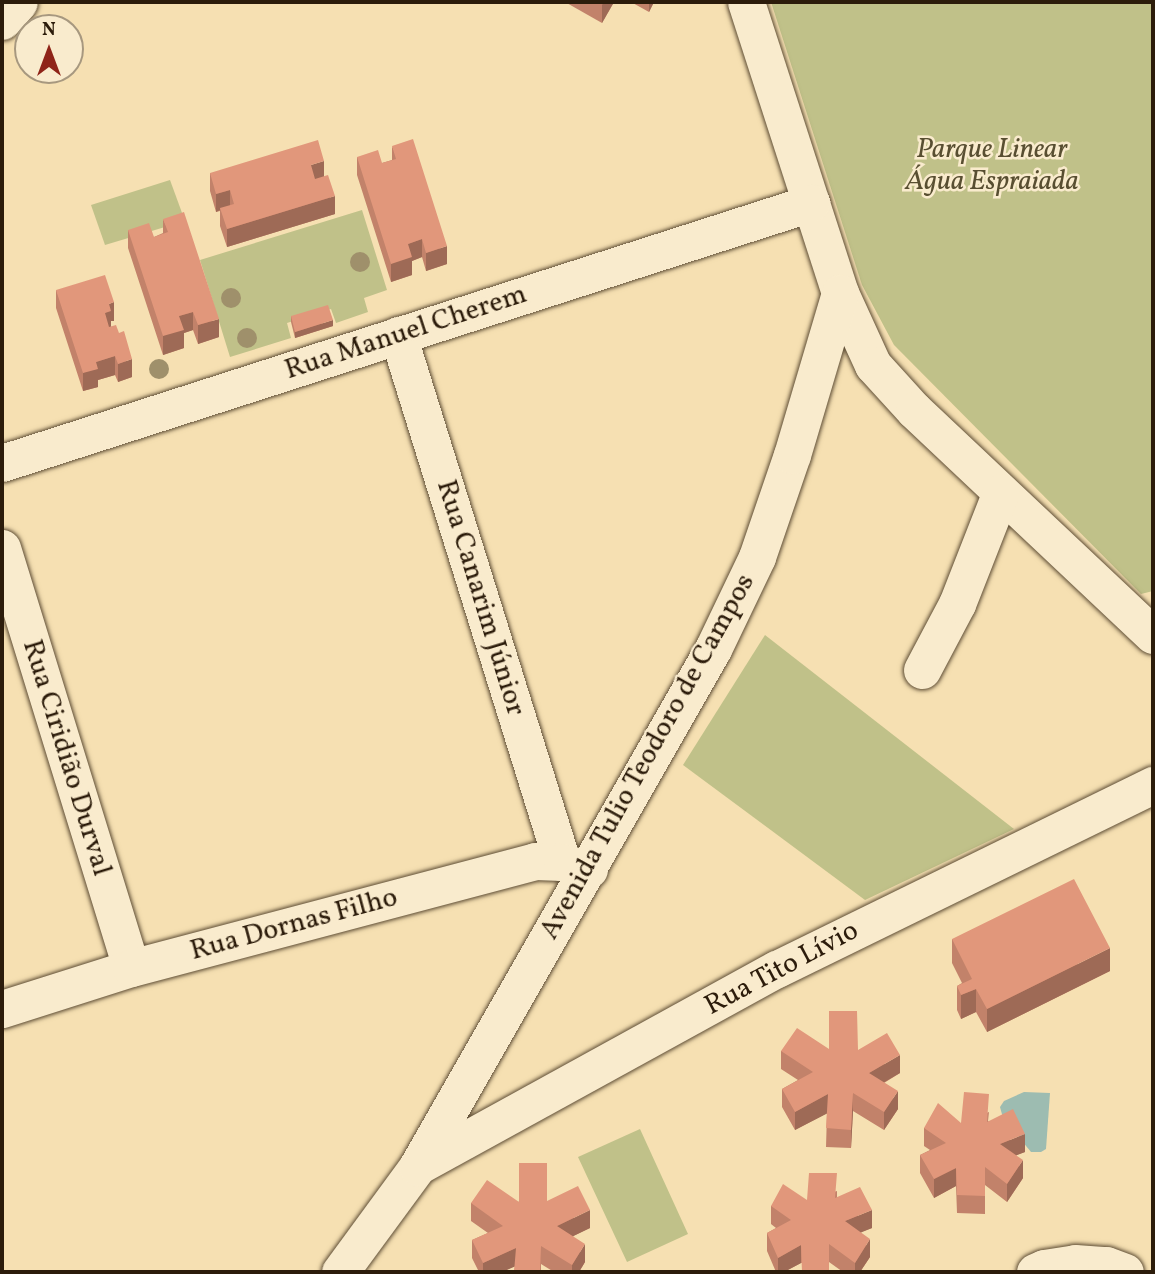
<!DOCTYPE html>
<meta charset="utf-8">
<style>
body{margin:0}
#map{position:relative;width:1155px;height:1274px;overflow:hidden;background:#f6e0b2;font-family:Vollkorn,serif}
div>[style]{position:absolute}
.green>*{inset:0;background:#c0c189}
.water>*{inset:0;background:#9dbcb1}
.roads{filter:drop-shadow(0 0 2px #5e4d35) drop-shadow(0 0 2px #5e4d35)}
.minor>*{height:37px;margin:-18.5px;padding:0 18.5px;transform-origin:18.5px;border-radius:18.5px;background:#f9ebcd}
.trees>*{width:20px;height:20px;margin:-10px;border-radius:50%;background:#9f906b}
.wall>*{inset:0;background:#c2826a}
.shaded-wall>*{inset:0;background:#9e6a56}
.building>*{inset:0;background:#e1977b}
span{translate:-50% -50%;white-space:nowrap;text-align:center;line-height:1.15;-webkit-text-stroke:5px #f9ebcd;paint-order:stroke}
.park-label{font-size:28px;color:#584e31;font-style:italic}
.street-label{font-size:28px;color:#2c1c0b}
.frame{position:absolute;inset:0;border:4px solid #2c1c0b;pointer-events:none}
.north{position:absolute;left:14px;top:14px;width:70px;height:70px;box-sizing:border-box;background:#f9ebcd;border:2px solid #a7987f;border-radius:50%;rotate:0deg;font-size:19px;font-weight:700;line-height:28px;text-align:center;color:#2c1c0b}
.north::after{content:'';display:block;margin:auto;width:24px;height:32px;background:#8f2418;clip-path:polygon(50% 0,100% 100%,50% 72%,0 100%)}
</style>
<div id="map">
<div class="green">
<div style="clip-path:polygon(771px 2px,1153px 2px,1153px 591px,1141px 594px,894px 345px,862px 285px)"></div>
<div style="clip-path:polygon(170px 180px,185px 221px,105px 245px,91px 205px)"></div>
<div style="clip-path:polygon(362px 210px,387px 290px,364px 298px,368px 312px,336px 323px,331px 309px,287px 323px,291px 338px,230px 357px,200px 260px)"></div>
<div style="clip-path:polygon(765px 635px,1014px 829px,865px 900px,683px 765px)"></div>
<div style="clip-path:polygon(640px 1129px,688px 1234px,627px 1262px,578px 1157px)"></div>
</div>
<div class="water">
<div style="clip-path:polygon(1024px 1092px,1050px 1093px,1046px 1149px,1041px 1152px,1031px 1152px,1003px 1118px,1000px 1107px,1004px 1101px)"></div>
</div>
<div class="roads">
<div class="minor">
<div style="left:746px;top:2px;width:306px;rotate:72.1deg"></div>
<div style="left:840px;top:293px;width:79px;rotate:65.4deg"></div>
<div style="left:873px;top:365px;width:61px;rotate:47.7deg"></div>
<div style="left:914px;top:410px;width:328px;rotate:43.3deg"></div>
<div style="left:2px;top:21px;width:25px;rotate:-48deg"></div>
<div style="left:398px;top:335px;width:552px;rotate:72.71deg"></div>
<div style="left:2px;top:463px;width:850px;rotate:-17.82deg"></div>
<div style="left:2px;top:548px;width:439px;rotate:72.9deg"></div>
<div style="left:922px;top:670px;width:75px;rotate:-62.1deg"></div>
<div style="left:957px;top:604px;width:120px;rotate:-68.6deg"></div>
<div style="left:2px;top:1009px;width:135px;rotate:-17.6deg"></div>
<div style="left:131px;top:968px;width:418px;rotate:-14.8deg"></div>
<div style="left:535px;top:861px;width:27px;rotate:2deg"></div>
<div style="left:562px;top:862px;width:28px;rotate:15deg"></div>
<div style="left:418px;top:1166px;width:409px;rotate:-28.8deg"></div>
<div style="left:777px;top:969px;width:419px;rotate:-26.1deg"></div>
<div style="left:340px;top:1272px;width:130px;rotate:-53.7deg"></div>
<div style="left:417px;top:1167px;width:597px;rotate:-60.26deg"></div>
<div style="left:713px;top:649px;width:102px;rotate:-64.4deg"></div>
<div style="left:757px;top:557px;width:108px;rotate:-71.1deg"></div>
<div style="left:792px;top:455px;width:169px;rotate:-73.5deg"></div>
<div style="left:1035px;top:1272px;width:10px;rotate:-24deg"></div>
<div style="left:1044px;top:1268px;width:31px;rotate:-9deg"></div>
<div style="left:1075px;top:1263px;width:31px;rotate:4deg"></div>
<div style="left:1106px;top:1265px;width:20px;rotate:20deg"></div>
</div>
</div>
<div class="trees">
<div style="left:360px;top:262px"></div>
<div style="left:231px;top:298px"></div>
<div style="left:247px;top:338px"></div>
<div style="left:159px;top:369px"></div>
</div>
<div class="wall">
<div style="clip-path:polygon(565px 2px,614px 2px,602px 23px)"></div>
<div style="clip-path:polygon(631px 2px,654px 2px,649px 12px)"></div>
<div style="clip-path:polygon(392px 146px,447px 264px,426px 271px,422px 257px,412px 261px,412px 275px,391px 282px,357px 175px,357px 157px,382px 163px,392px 160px)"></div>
<div style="clip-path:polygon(210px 173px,324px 176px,335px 214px,227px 247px,220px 226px,220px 211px,216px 212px,210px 191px)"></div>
<div style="clip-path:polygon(163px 219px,219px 337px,198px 344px,193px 330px,184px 333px,184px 348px,163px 355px,128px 248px,128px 230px,154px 237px,163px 233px)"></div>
<div style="clip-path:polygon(56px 290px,114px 321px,111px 321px,111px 326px,132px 377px,118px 382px,115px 375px,98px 380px,98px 387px,83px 391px,56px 308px)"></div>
<div style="clip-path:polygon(291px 316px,333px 326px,295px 338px,291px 322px)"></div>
<div style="clip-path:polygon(952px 939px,1110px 971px,987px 1032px,976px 1012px,961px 1019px,957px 1010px,957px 986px,962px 983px,952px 963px)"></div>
<div style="clip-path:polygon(858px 1050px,900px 1073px,884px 1083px,898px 1109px,884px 1130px,853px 1111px,851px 1148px,826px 1147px,827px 1113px,795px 1130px,782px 1107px,782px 1089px,798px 1080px,781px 1069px,781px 1051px)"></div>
<div style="clip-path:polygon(989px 1112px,988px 1121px,1025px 1152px,1016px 1155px,1023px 1178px,1007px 1202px,985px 1185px,985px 1214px,957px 1213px,956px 1186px,934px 1198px,920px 1173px,920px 1155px,930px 1150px,924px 1146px,924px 1128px,961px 1123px)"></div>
<div style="clip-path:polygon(837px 1191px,837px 1197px,872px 1228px,861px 1232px,870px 1257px,860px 1272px,843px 1272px,829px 1262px,801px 1263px,784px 1272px,776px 1272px,767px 1251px,767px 1233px,776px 1228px,771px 1224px,771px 1206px,807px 1200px)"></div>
<div style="clip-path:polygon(547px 1201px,590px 1228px,573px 1236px,585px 1262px,579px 1272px,554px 1272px,541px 1264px,541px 1272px,514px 1272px,515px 1266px,502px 1272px,479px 1272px,472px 1258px,472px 1240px,488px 1233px,471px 1221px,471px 1203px)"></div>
</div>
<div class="shaded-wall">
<div style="clip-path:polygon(604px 2px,614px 2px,602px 23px,602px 5px)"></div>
<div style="clip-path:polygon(649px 2px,654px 2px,649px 12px)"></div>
<div style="clip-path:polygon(324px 161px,324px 179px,311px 183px,311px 165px)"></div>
<div style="clip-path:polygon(230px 190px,230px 208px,220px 208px,220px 210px,216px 212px,216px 194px)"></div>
<div style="clip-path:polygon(335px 196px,335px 214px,227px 247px,227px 229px)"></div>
<div style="clip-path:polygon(422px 239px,422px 257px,412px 261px,412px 275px,391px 282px,391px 264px,408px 244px)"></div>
<div style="clip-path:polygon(447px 246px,447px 264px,426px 271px,426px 253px)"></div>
<div style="clip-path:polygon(114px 302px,114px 321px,111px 321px,111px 329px,105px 332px,105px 313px,109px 304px)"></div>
<div style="clip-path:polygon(193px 312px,193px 330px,184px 333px,184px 348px,163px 355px,163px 336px,179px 316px)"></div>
<div style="clip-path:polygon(219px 319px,219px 337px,198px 344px,198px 325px)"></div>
<div style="clip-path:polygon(333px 320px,333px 326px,295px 338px,295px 332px)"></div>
<div style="clip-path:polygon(115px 356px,115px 375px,98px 380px,98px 387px,83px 391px,83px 373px,96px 362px)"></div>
<div style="clip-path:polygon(132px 359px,132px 377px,118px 382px,118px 364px)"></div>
<div style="clip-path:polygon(1110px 948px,1110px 971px,987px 1032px,987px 1009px)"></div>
<div style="clip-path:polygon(976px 989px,976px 1012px,961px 1019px,961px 995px)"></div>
<div style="clip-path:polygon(900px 1055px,900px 1073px,869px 1091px,869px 1073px)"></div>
<div style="clip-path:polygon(898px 1091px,898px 1109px,884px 1130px,884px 1112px)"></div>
<div style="clip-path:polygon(853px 1093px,853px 1111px,851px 1148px,851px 1130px)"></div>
<div style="clip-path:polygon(828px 1094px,828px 1113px,795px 1130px,795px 1112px)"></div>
<div style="clip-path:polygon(1025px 1134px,1025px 1152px,1000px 1162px,1000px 1144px)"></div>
<div style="clip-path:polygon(1023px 1160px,1023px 1178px,1007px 1202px,1007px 1184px)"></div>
<div style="clip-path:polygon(956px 1168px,956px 1186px,934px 1198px,934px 1179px)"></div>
<div style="clip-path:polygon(590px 1210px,590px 1228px,557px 1244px,557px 1226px)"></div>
<div style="clip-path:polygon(872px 1210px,872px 1228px,845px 1239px,845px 1221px)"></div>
<div style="clip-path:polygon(870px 1239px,870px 1257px,860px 1272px,855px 1272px,855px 1263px)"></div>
<div style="clip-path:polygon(585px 1244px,585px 1262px,579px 1272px,572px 1272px,572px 1265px)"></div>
<div style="clip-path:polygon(801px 1245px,801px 1263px,784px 1272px,778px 1272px,778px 1258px)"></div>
<div style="clip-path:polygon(516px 1248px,516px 1266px,502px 1272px,483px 1272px,483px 1263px)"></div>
</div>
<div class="building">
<div style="clip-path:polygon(413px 139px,447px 246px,426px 253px,422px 239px,408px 244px,412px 257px,391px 264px,357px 157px,378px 150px,382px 163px,396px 159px,392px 146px)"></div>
<div style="clip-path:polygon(318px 140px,324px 161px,311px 165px,315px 179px,328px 175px,335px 196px,227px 229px,220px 208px,234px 204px,230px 190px,216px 194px,210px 173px)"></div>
<div style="clip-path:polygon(184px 212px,219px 319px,198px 325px,193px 312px,179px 316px,184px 330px,163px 336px,128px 230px,149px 223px,154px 237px,168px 232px,163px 219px)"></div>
<div style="clip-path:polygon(105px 275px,114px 302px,109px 304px,111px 311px,105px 313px,109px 327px,116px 325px,119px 333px,124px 331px,132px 359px,118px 364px,115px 356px,96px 362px,98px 369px,83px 373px,56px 290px)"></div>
<div style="clip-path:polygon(328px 305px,333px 320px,295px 332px,291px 316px)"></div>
<div style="clip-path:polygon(1074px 879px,1110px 948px,987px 1009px,976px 989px,961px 995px,957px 986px,972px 979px,952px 939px)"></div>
<div style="clip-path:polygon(829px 1011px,857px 1011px,858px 1050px,887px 1033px,900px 1055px,869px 1073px,898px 1091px,884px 1112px,853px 1093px,851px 1130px,826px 1128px,828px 1094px,795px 1112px,782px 1089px,813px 1072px,781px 1051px,797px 1028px,829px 1049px)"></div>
<div style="clip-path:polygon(964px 1092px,989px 1094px,987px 1122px,1013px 1109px,1025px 1134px,1000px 1144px,1023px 1160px,1007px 1184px,985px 1167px,985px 1196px,957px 1195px,956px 1168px,934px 1179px,920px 1155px,946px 1143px,924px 1128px,938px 1103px,961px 1123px)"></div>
<div style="clip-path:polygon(519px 1163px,547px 1163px,547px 1201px,578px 1186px,590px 1210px,557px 1226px,585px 1244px,572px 1265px,541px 1246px,540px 1272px,514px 1272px,516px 1248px,483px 1263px,472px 1240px,503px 1226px,471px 1203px,487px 1180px,519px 1202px)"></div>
<div style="clip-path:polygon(809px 1173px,837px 1173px,835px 1198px,860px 1187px,872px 1210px,845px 1221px,870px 1239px,855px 1263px,829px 1244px,829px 1272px,802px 1272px,801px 1245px,778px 1258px,767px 1233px,791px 1220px,771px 1206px,783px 1184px,807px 1200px)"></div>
</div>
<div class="park-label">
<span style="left:992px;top:166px">Parque Linear<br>Água Espraiada</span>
</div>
<div class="street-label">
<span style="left:406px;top:333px;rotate:-18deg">Rua Manuel Cherem</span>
<span style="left:480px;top:598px;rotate:73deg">Rua Canarim Júnior</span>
<span style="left:648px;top:757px;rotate:-61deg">Avenida Tulio Teodoro de Campos</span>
<span style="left:66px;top:758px;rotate:73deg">Rua Ciridião Durval</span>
<span style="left:294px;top:925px;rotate:-15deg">Rua Dornas Filho</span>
<span style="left:782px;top:969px;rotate:-28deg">Rua Tito Lívio</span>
</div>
<div class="frame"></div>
<div class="north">N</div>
</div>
